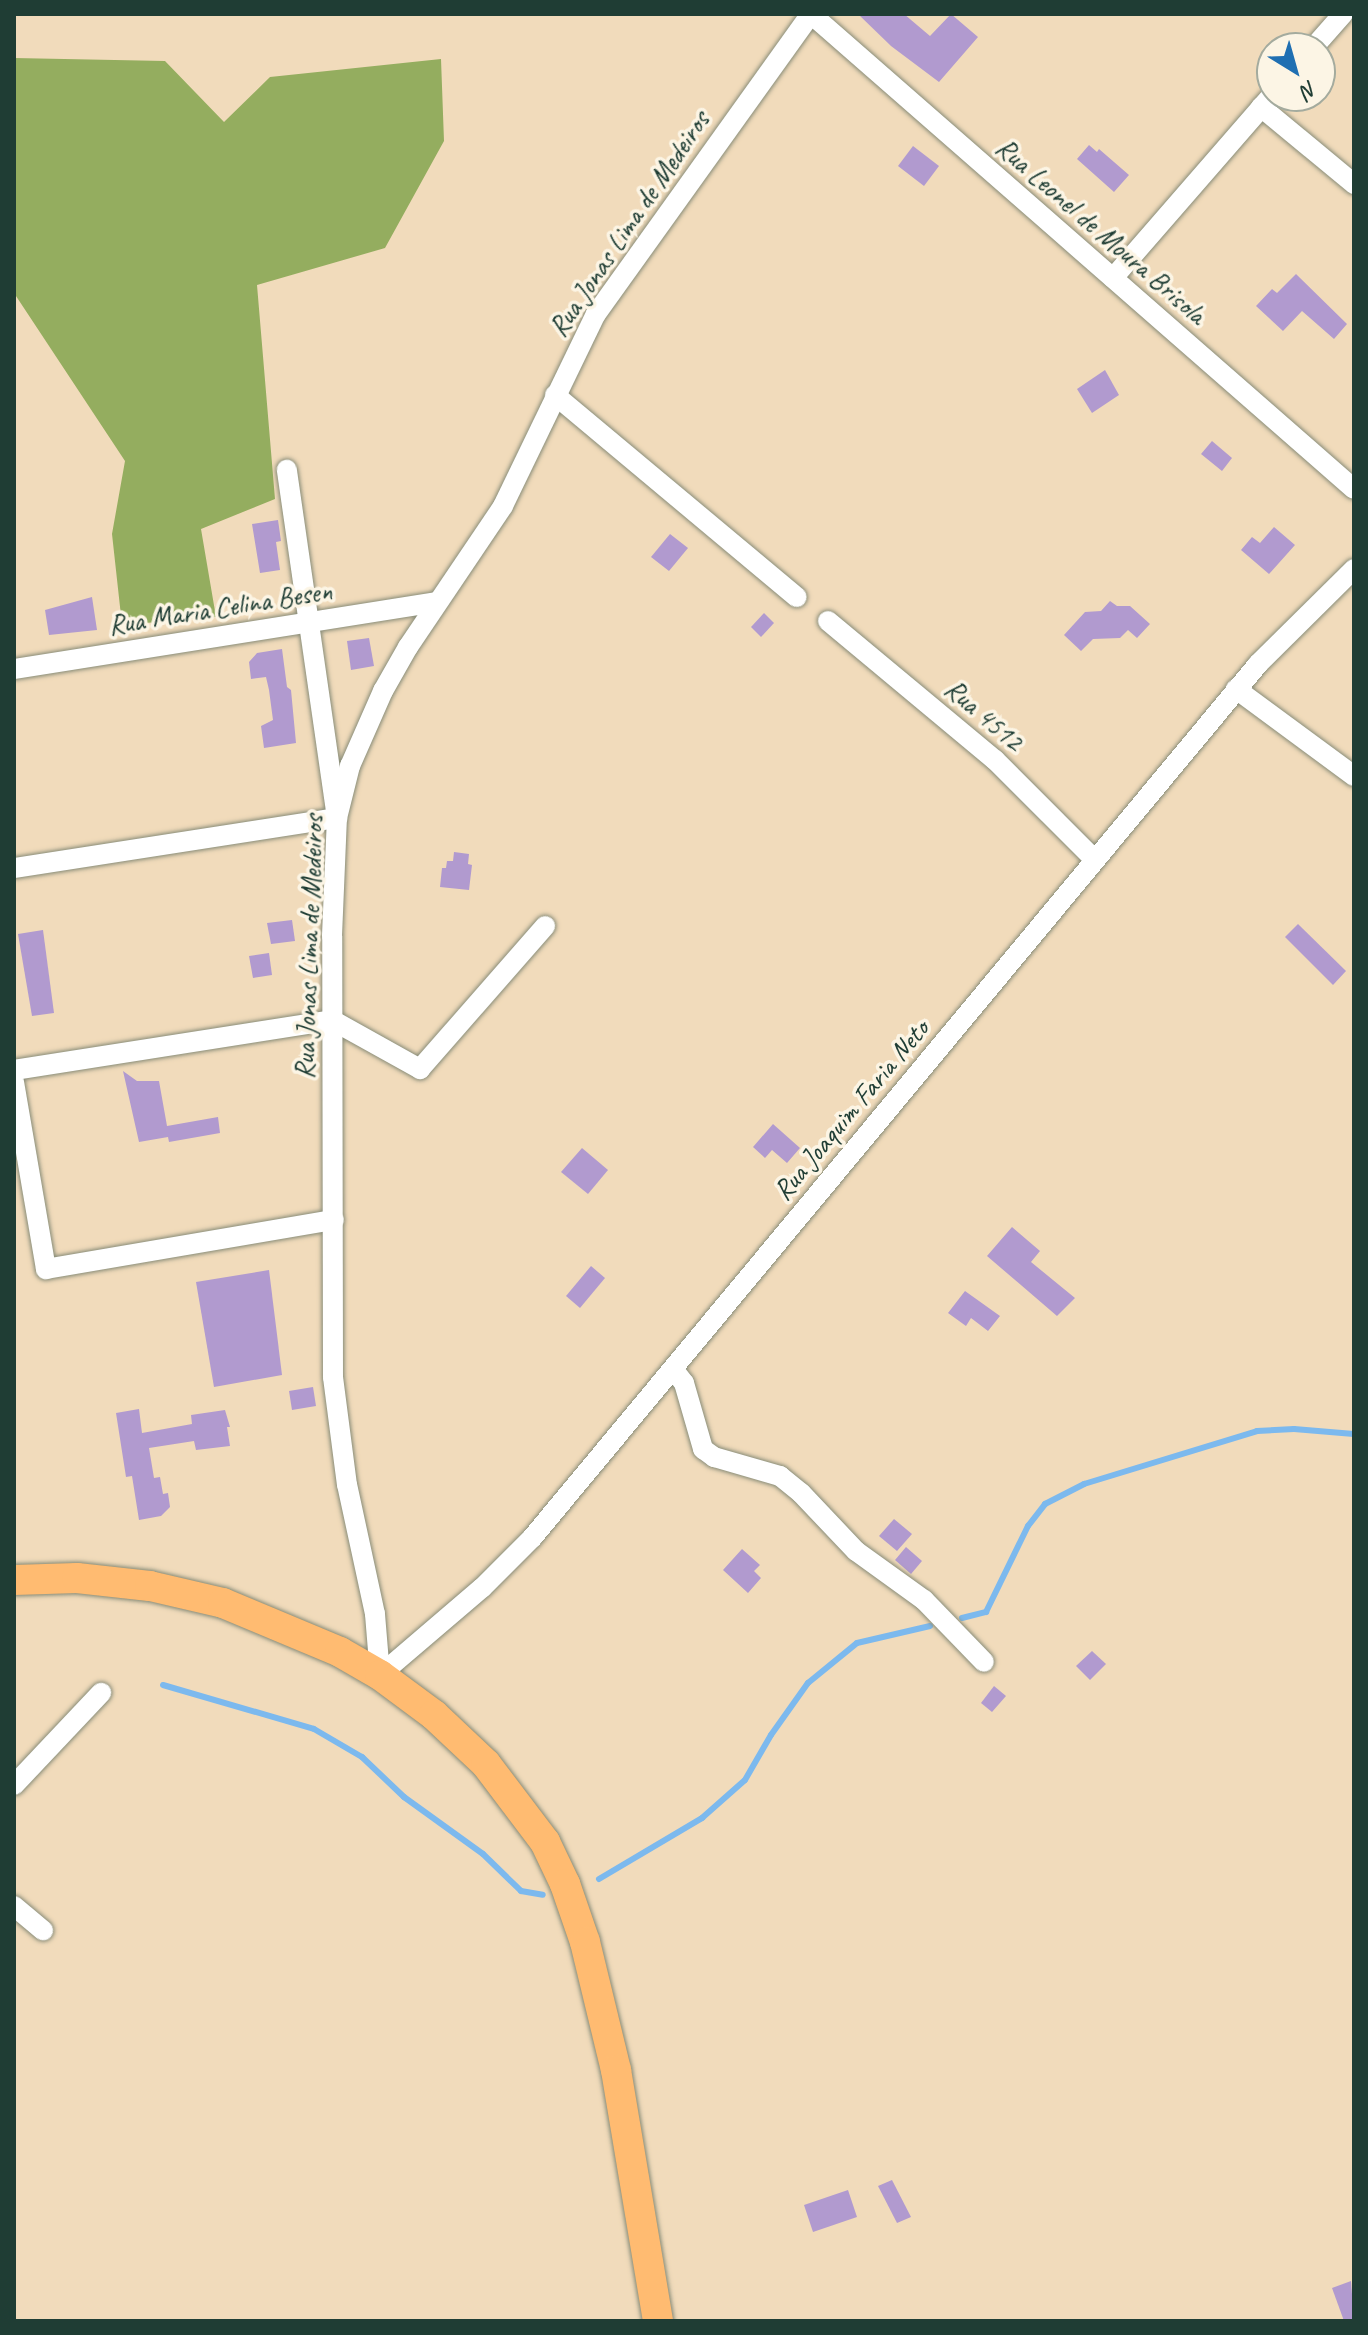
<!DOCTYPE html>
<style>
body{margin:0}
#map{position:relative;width:1368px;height:2335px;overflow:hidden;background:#f1dbbb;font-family:Caveat,sans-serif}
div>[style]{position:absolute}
.forest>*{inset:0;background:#94ad5f}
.stream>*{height:6px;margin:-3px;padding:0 3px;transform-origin:3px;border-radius:3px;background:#7cb9ee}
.building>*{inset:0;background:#b19acf}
.roads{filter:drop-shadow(0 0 2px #888c78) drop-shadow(0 0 2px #888c78)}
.minor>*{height:20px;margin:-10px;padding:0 10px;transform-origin:10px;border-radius:10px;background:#fff}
.primary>*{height:30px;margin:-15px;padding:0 15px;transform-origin:15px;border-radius:15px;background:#ffbb71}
span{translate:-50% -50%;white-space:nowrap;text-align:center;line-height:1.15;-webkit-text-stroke:7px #fcf5e5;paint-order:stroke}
.street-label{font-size:28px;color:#1f3d34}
.frame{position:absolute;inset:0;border:16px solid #1f3d34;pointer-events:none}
.north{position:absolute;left:1256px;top:32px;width:80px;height:80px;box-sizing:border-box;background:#fcf5e5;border:2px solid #a4ab9e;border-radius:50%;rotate:143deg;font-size:22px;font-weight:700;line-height:32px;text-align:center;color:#1f3d34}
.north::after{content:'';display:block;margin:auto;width:28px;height:36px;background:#1f6fb2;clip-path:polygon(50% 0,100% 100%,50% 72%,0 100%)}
</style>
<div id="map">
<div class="forest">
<div style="clip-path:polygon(14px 58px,165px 61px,224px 122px,270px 77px,441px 59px,444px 141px,385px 248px,257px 285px,275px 499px,201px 529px,216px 617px,122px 625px,112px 534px,125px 461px,14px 293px)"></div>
</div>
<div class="stream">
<div style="left:962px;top:1618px;width:25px;rotate:-14deg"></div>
<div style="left:986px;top:1612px;width:96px;rotate:-64deg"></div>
<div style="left:1028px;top:1526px;width:28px;rotate:-52deg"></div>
<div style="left:1045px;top:1504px;width:44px;rotate:-27.1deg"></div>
<div style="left:1084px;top:1484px;width:181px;rotate:-17deg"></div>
<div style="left:1257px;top:1431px;width:37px;rotate:-3deg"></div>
<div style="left:1294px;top:1429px;width:60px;rotate:4.8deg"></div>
<div style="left:163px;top:1685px;width:157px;rotate:16.2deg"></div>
<div style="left:314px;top:1729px;width:56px;rotate:30.3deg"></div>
<div style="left:362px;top:1757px;width:58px;rotate:43.6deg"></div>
<div style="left:404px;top:1797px;width:97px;rotate:35.8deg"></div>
<div style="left:483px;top:1854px;width:53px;rotate:44.2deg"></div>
<div style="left:521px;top:1891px;width:22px;rotate:10deg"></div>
<div style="left:599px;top:1879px;width:120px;rotate:-30.6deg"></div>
<div style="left:702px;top:1818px;width:57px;rotate:-41.5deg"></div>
<div style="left:745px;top:1780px;width:52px;rotate:-60deg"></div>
<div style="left:771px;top:1735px;width:64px;rotate:-54.6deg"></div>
<div style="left:808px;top:1683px;width:63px;rotate:-39.2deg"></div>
<div style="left:857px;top:1643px;width:75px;rotate:-13.1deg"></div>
</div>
<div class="building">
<div style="clip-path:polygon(858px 14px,904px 14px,930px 36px,951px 14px,978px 37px,939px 82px,891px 46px)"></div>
<div style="clip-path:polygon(1089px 145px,1097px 152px,1099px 149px,1129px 175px,1114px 192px,1077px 159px)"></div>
<div style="clip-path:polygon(913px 146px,939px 166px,924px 186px,898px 166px)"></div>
<div style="clip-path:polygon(1296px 274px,1347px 324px,1334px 339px,1302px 311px,1283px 331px,1256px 306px,1272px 289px,1277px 293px)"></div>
<div style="clip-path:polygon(1105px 370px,1119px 395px,1092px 413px,1077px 389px)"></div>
<div style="clip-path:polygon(1212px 441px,1232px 458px,1222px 471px,1201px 454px)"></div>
<div style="clip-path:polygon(278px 520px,281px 541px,276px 542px,280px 570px,260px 573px,252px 524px)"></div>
<div style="clip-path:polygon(1274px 527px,1295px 545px,1269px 574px,1241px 550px,1252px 537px,1260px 543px)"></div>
<div style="clip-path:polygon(670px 534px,688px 548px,669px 571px,651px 557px)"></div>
<div style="clip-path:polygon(92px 597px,97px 630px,49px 635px,45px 610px)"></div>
<div style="clip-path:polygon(1110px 601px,1117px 606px,1130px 606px,1150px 624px,1137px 638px,1128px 630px,1120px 638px,1093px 639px,1081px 651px,1064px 635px,1085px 612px,1101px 611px)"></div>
<div style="clip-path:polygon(764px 613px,774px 623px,761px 637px,751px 627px)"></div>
<div style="clip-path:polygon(369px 638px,374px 666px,351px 670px,347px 641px)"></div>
<div style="clip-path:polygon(282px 649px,287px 687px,291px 690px,296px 743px,264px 748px,261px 726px,273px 720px,269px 690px,266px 677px,251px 679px,249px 662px,257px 653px)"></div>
<div style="clip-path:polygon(454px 852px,469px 854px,468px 864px,472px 865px,469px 890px,440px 887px,442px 868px,446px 868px,447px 861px,453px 861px)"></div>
<div style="clip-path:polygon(292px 920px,295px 941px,271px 944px,267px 923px)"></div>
<div style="clip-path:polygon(1298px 924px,1346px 971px,1333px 985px,1285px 937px)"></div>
<div style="clip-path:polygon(43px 930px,54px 1013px,32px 1016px,18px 934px)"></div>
<div style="clip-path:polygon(269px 953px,272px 975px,253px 978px,249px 956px)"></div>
<div style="clip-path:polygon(123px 1071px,137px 1081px,159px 1081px,167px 1126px,218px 1117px,220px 1133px,169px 1142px,168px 1137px,139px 1142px)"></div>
<div style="clip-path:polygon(773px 1124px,800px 1148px,787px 1163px,772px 1150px,765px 1158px,753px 1147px)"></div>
<div style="clip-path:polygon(582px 1148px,608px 1170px,588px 1194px,561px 1172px)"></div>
<div style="clip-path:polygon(1012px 1227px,1040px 1251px,1031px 1262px,1075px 1298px,1057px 1316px,987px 1256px)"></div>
<div style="clip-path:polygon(591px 1266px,605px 1278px,580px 1308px,566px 1296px)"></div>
<div style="clip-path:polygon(269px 1270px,282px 1375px,214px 1387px,196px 1282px)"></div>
<div style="clip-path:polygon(965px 1291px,1000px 1316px,988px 1331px,971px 1318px,966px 1326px,948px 1313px)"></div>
<div style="clip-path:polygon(313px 1387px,316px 1406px,292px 1410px,289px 1391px)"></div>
<div style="clip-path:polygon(139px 1409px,142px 1433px,192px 1424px,191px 1415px,225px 1410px,230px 1427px,227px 1427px,230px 1446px,196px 1450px,194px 1441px,149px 1448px,154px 1478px,160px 1477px,163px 1494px,168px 1493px,170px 1507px,161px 1516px,139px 1520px,132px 1476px,126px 1477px,116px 1413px)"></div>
<div style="clip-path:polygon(894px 1519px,912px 1534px,897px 1551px,879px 1536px)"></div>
<div style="clip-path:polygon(906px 1547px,922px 1561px,911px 1574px,895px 1560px)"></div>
<div style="clip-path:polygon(742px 1549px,760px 1565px,754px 1571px,761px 1578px,748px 1593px,723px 1570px)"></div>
<div style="clip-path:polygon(1092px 1651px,1106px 1664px,1090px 1680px,1076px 1666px)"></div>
<div style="clip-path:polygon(994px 1686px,1006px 1696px,992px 1712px,981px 1703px)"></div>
<div style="clip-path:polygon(892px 2180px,911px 2217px,897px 2223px,878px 2186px)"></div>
<div style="clip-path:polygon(848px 2190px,857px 2217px,813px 2232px,804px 2205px)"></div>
<div style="clip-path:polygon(1351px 2281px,1354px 2321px,1344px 2321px,1332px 2288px)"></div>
</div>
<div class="roads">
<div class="minor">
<div style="left:811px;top:14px;width:721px;rotate:41.18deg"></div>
<div style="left:1313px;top:48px;width:45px;rotate:-48.6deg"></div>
<div style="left:1261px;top:107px;width:121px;rotate:39.6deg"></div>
<div style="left:1113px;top:278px;width:242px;rotate:-49deg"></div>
<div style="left:555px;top:395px;width:315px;rotate:39.9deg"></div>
<div style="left:828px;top:621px;width:217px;rotate:39.8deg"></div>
<div style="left:995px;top:760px;width:141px;rotate:45deg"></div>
<div style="left:14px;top:669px;width:427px;rotate:-9deg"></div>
<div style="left:1236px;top:689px;width:147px;rotate:36.4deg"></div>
<div style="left:14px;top:868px;width:327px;rotate:-8.8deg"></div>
<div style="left:337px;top:818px;width:352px;rotate:-98.2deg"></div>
<div style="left:14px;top:1070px;width:322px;rotate:-8.9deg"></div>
<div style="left:332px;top:1020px;width:101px;rotate:29.1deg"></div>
<div style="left:420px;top:1069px;width:190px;rotate:-48.8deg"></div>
<div style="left:14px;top:1082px;width:190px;rotate:80.3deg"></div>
<div style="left:46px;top:1269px;width:292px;rotate:-9.7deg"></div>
<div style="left:673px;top:1369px;width:18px;rotate:52deg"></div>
<div style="left:684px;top:1383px;width:69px;rotate:73.9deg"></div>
<div style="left:703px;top:1449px;width:14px;rotate:36deg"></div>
<div style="left:714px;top:1457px;width:69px;rotate:16.1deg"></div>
<div style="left:780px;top:1476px;width:27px;rotate:39deg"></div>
<div style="left:801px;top:1493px;width:80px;rotate:46.5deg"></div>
<div style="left:856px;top:1551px;width:84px;rotate:35.8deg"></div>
<div style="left:924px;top:1600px;width:86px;rotate:45.9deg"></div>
<div style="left:380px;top:1675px;width:61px;rotate:-94.7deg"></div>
<div style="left:375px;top:1614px;width:132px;rotate:-102.2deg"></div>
<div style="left:347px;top:1485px;width:109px;rotate:-97.4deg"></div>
<div style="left:333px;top:1377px;width:441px;rotate:-90.1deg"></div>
<div style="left:332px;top:936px;width:118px;rotate:-87.6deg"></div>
<div style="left:337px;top:818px;width:54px;rotate:-76deg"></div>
<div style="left:350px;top:766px;width:82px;rotate:-66.3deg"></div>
<div style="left:383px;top:691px;width:51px;rotate:-60.4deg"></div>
<div style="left:408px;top:647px;width:170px;rotate:-56deg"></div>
<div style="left:503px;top:506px;width:213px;rotate:-64.2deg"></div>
<div style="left:596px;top:314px;width:369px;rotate:-54.4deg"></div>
<div style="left:380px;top:1675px;width:134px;rotate:-40.5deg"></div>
<div style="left:482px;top:1588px;width:71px;rotate:-45deg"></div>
<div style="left:532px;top:1538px;width:1136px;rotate:-50.28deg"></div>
<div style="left:1258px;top:664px;width:135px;rotate:-44.7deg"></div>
<div style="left:14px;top:1785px;width:127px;rotate:-46.6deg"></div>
<div style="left:14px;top:1906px;width:38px;rotate:40deg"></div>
</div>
<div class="primary">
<div style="left:14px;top:1580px;width:63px;rotate:-1.8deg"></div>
<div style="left:77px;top:1578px;width:73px;rotate:6.3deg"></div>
<div style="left:150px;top:1586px;width:75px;rotate:13.1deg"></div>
<div style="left:223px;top:1603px;width:127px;rotate:22.7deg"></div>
<div style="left:340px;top:1652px;width:46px;rotate:29.9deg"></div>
<div style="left:380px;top:1675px;width:67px;rotate:36.5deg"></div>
<div style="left:434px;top:1715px;width:71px;rotate:43.3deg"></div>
<div style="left:486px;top:1764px;width:98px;rotate:52.9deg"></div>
<div style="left:545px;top:1842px;width:47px;rotate:64.5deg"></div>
<div style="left:565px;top:1884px;width:61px;rotate:71deg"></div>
<div style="left:585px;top:1942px;width:132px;rotate:76.4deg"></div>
<div style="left:616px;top:2070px;width:254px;rotate:80.5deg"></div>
</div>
</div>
<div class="street-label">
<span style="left:629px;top:224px;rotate:-56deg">Rua Jonas Lima de Medeiros</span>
<span style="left:1101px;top:231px;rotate:41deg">Rua Leonel de Moura Brisola</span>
<span style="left:220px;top:608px;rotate:-9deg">Rua Maria Celina Besen</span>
<span style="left:984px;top:715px;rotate:41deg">Rua 4512</span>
<span style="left:309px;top:947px;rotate:-88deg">Rua Jonas Lima de Medeiros</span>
<span style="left:851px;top:1110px;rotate:-50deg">Rua Joaquim Faria Neto</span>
</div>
<div class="frame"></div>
<div class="north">N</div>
</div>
